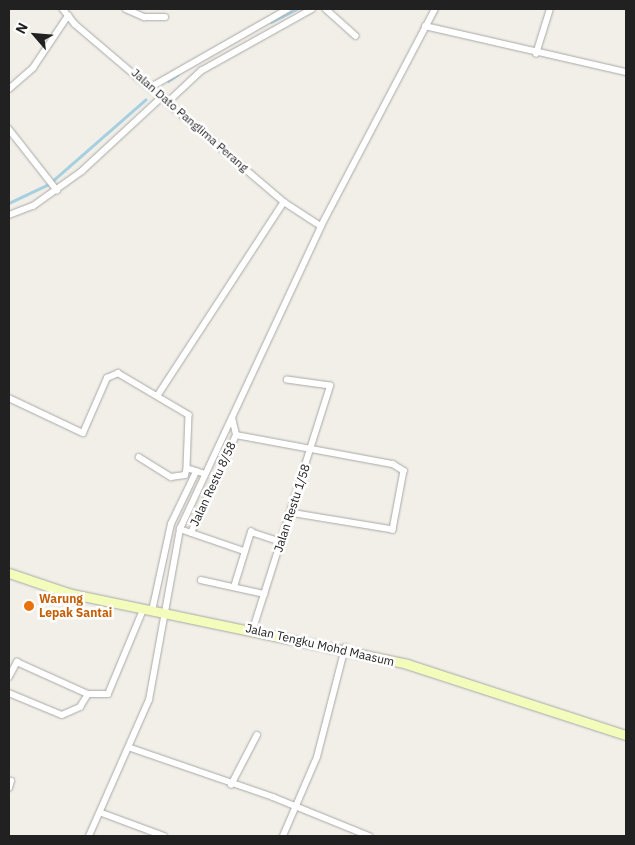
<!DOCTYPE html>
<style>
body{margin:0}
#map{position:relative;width:635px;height:845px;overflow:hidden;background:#f1efe7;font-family:"IBM Plex Sans",sans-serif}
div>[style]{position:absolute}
.stream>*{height:2.5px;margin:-1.25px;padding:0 1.25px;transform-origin:1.25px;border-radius:1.25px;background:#a6cfe0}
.roads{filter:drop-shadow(0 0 1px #a8a8a8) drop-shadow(0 0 1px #a8a8a8)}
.minor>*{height:5.5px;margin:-2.75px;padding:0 2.75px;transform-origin:2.75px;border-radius:2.75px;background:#fff}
.secondary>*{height:9px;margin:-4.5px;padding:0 4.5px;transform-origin:4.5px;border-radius:4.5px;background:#f4fcbb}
.dots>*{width:14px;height:14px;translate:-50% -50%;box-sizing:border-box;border:2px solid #fff;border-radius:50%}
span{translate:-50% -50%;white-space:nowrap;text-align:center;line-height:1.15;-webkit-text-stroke:5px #fff;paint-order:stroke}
.street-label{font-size:12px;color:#212121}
.food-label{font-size:12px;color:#c56008;font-weight:700}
.left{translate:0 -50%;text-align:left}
.frame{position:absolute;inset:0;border:10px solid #212121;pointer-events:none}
.north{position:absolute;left:10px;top:10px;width:50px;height:50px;-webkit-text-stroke:4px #fff;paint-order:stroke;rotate:297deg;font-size:14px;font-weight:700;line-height:20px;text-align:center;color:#212121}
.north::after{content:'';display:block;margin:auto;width:18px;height:22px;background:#212121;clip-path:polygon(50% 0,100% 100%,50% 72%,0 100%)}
</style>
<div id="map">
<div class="stream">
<div style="left:271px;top:22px;width:29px;rotate:-27deg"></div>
<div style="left:168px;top:81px;width:11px;rotate:-34deg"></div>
<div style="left:9px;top:203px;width:44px;rotate:-25.4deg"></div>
<div style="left:49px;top:184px;width:128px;rotate:-41.2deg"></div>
</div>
<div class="roads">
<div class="minor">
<div style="left:63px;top:9px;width:19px;rotate:51deg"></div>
<div style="left:75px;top:24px;width:275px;rotate:40.4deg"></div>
<div style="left:284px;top:202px;width:44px;rotate:33deg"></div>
<div style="left:126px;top:9px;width:20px;rotate:24deg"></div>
<div style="left:144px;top:17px;width:21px"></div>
<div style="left:326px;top:9px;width:40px;rotate:42deg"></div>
<div style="left:425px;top:26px;width:206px;rotate:12.9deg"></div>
<div style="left:536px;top:54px;width:47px;rotate:-72.7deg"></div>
<div style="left:153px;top:86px;width:155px;rotate:-29.7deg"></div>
<div style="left:9px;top:89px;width:32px;rotate:-41deg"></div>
<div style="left:33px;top:68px;width:63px;rotate:-56.1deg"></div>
<div style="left:169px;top:101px;width:44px;rotate:-43.2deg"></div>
<div style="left:201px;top:71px;width:127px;rotate:-29.2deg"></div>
<div style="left:9px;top:129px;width:78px;rotate:51.8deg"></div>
<div style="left:9px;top:215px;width:26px;rotate:-21deg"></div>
<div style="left:33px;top:206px;width:60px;rotate:-35.5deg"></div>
<div style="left:82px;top:171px;width:110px;rotate:-42.8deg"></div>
<div style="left:158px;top:395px;width:230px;rotate:-56.9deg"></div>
<div style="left:9px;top:398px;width:82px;rotate:25.3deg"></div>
<div style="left:83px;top:433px;width:60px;rotate:-66.4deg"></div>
<div style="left:107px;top:378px;width:12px;rotate:-24deg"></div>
<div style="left:118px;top:373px;width:82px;rotate:30.6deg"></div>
<div style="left:189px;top:415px;width:53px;rotate:92.2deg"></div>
<div style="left:187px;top:468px;width:19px;rotate:18deg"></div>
<div style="left:236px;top:435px;width:160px;rotate:10.5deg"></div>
<div style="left:393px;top:464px;width:13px;rotate:32deg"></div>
<div style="left:404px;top:471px;width:60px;rotate:100.6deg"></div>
<div style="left:393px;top:530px;width:104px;rotate:-170.6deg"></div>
<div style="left:139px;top:457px;width:38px;rotate:32deg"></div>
<div style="left:171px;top:477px;width:14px;rotate:-8deg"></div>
<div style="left:185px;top:475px;width:7px;rotate:-74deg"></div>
<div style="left:180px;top:529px;width:68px;rotate:19deg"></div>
<div style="left:191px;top:533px;width:108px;rotate:-65.3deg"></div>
<div style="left:236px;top:435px;width:17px;rotate:-103deg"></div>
<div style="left:201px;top:580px;width:65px;rotate:12.5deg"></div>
<div style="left:234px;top:587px;width:58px;rotate:-72.8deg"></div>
<div style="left:251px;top:532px;width:32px;rotate:18deg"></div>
<div style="left:152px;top:611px;width:89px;rotate:-77.7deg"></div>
<div style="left:171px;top:524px;width:58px;rotate:-64.3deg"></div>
<div style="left:253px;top:629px;width:255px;rotate:-72.4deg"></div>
<div style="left:330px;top:386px;width:43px;rotate:-172.1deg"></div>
<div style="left:9px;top:677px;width:17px;rotate:-62deg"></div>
<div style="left:17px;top:662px;width:78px;rotate:24.3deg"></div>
<div style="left:88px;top:694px;width:20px"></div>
<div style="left:108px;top:694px;width:91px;rotate:-67.4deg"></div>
<div style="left:9px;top:693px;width:57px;rotate:22.5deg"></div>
<div style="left:62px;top:715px;width:20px;rotate:-24deg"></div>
<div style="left:80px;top:707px;width:15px;rotate:-58deg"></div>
<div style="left:131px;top:748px;width:150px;rotate:19deg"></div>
<div style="left:273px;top:797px;width:104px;rotate:22.1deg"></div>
<div style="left:231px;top:785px;width:56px;rotate:-62.5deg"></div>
<div style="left:9px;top:788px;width:7px;rotate:-74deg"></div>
<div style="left:102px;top:813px;width:66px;rotate:20.4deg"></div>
<div style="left:89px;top:836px;width:149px;rotate:-66.2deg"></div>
<div style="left:149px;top:700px;width:174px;rotate:-79.7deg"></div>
<div style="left:180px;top:529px;width:334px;rotate:-65deg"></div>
<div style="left:321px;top:226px;width:245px;rotate:-62.3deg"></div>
<div style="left:283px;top:836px;width:86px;rotate:-66.7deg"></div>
<div style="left:317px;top:757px;width:113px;rotate:-75.6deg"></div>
</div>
<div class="secondary">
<div style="left:9px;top:573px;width:62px;rotate:18.7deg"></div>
<div style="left:68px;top:593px;width:346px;rotate:11.8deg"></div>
<div style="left:407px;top:664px;width:230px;rotate:18deg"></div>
</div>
</div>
<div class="dots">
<div style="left:29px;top:606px;background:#e8710a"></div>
</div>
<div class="street-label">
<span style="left:190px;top:120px;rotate:41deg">Jalan Dato Panglima Perang</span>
<span style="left:213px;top:484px;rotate:-65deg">Jalan Restu 8/58</span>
<span style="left:292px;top:508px;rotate:-72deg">Jalan Restu 1/58</span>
<span style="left:320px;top:645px;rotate:13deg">Jalan Tengku Mohd Maasum</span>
</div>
<div class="food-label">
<span class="left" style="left:39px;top:606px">Warung<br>Lepak Santai</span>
</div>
<div class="frame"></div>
<div class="north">N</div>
</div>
